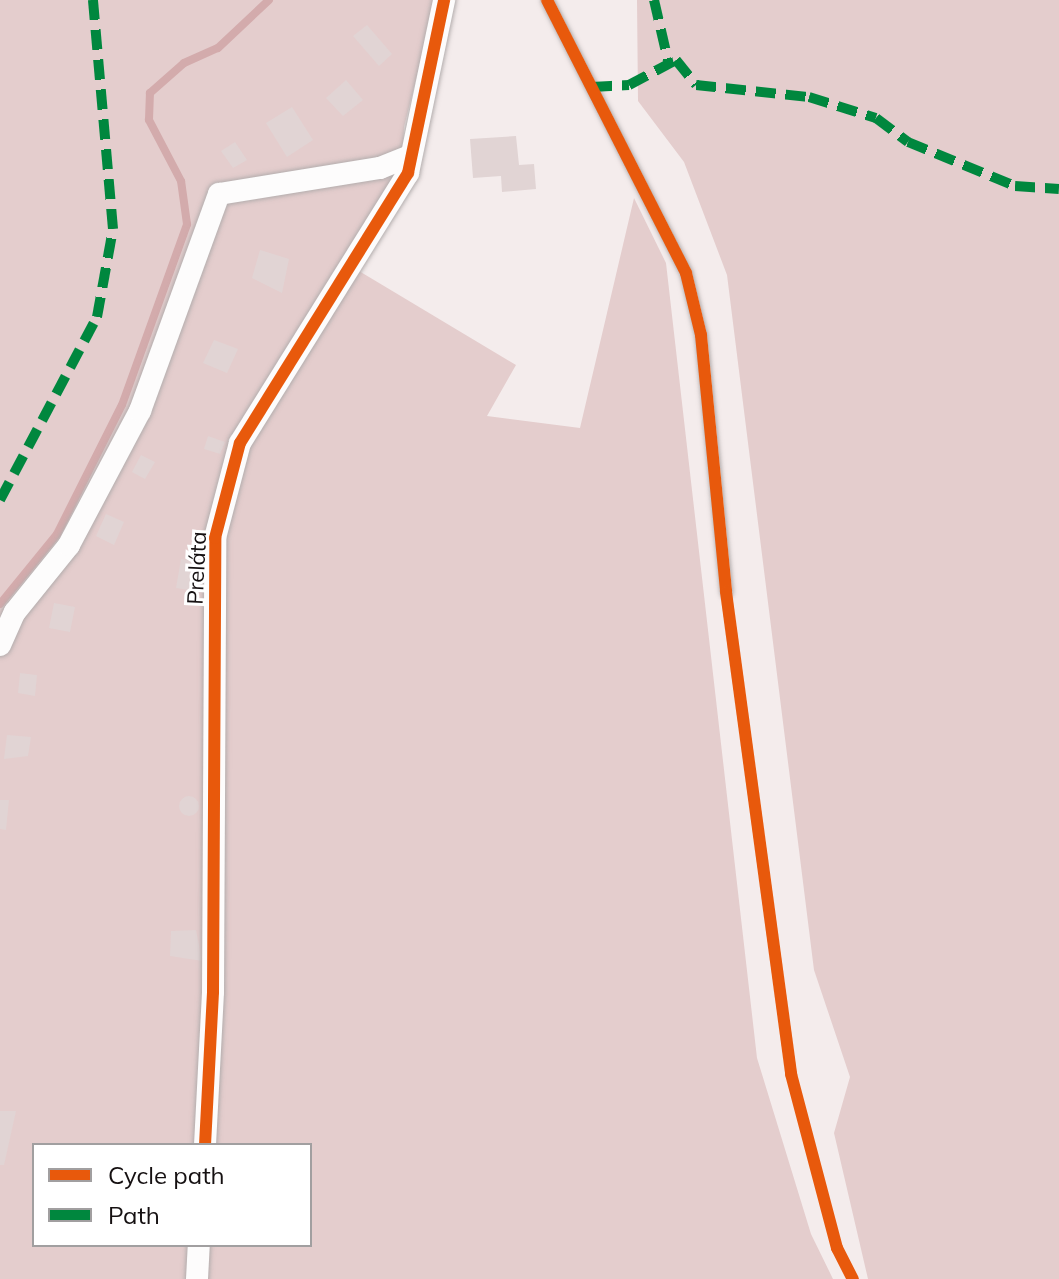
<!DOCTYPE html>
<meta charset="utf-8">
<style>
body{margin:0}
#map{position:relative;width:1059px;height:1279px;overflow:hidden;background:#f4ecec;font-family:Mulish,sans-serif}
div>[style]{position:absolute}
.green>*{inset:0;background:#e4cdcd}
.stream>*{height:8px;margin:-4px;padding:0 4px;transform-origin:4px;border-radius:4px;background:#d3abac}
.building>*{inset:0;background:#e1d4d4}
.round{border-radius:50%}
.roads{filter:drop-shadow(0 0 2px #b3adad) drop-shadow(0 0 2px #b3adad)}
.service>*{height:11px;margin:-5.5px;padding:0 5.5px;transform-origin:5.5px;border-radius:5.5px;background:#fdfcfc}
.minor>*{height:22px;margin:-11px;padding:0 11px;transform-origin:11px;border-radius:11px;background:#fdfcfc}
.quiet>*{height:10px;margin-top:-5px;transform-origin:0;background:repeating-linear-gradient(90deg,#00873e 0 20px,transparent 0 30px)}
.cycleway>*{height:12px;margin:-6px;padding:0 6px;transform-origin:6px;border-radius:6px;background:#e8590c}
span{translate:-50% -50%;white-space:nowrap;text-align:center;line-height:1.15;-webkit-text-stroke:6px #fff;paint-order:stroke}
.street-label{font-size:22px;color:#151011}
.legend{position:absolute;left:32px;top:1143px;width:280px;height:104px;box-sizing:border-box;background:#fff;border:2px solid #a19fa0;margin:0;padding:10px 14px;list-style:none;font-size:24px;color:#151011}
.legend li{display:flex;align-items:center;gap:16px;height:40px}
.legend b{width:40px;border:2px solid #a19fa0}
</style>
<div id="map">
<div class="green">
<div style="clip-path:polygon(evenodd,0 0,436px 0,404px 127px,402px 172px,349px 265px,516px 365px,487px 416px,580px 428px,634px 198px,666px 263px,757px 1058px,811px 1234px,833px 1279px,0 1279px,0 0,34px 1145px,310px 1145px,310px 1245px,34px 1245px,34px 1145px)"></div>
<div style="clip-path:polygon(637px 0,1059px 0,1059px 1279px,868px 1279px,834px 1133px,850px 1077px,814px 970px,727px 275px,684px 162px,638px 101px)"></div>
</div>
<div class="stream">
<div style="left:0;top:604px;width:90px;rotate:-50.8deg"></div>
<div style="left:57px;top:534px;width:144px;rotate:-63.3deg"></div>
<div style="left:122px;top:405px;width:192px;rotate:-70.2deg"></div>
<div style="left:187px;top:224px;width:43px;rotate:-97.9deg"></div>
<div style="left:181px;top:181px;width:69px;rotate:-117.7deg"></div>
<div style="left:149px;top:120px;width:27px;rotate:-88deg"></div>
<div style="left:150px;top:93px;width:45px;rotate:-41.4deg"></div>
<div style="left:184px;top:63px;width:37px;rotate:-24deg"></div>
<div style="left:218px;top:48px;width:70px;rotate:-43.3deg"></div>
</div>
<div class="building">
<div style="clip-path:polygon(367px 25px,392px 54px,379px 66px,353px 36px)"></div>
<div style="clip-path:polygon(346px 80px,363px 100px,343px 116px,326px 98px)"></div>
<div style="clip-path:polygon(292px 107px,313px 140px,287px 157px,266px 123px)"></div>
<div style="clip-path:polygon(516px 136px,519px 165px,534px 164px,536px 189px,502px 192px,501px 176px,473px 178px,470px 139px)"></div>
<div style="clip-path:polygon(235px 142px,247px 160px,233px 168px,221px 151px)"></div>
<div style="clip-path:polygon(260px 250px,289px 259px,282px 293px,252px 278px)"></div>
<div style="clip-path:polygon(214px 340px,238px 349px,227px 373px,203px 363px)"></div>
<div style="clip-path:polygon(208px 436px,225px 442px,220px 454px,204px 449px)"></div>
<div style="clip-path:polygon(141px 455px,155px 462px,145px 479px,132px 472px)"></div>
<div style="clip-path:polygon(106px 514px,124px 522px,114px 545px,96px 536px)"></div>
<div style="clip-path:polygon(181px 559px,198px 562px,189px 590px,176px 588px)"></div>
<div style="clip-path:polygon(54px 603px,75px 607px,70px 632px,49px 628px)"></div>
<div style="clip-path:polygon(20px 673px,37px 675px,35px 696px,18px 693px)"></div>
<div style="clip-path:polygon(7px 735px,31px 737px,28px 756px,4px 759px)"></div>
<div class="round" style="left:179px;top:796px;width:20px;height:20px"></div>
<div style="clip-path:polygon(0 800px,9px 800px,6px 830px,0 829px)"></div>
<div style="clip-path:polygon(196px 930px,202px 961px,170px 956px,171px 931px)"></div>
<div style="clip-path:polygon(0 1111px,16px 1111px,4px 1165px,0 1165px)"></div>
</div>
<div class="roads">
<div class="service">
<div style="left:547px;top:0;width:306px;rotate:63deg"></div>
<div style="left:686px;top:273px;width:64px;rotate:76.4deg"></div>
<div style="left:701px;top:335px;width:258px;rotate:84.4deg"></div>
</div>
<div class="minor">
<div style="left:0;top:645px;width:36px;rotate:-66deg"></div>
<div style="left:15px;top:612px;width:86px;rotate:-51.1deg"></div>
<div style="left:69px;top:545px;width:152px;rotate:-62.1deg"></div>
<div style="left:140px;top:411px;width:231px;rotate:-70deg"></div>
<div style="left:219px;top:194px;width:163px;rotate:-9.2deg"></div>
<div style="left:380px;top:168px;width:29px;rotate:-22deg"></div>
<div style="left:205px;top:1145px;width:153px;rotate:-87deg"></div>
<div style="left:213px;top:992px;width:454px;rotate:-89.7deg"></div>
<div style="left:215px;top:538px;width:98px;rotate:-75.3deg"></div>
<div style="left:240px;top:443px;width:318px;rotate:-58.1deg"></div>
<div style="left:408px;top:173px;width:177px;rotate:-78.2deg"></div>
<div style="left:197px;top:1279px;width:34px;rotate:-87deg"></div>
</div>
</div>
<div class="quiet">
<div style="left:654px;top:0;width:67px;rotate:77deg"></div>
<div style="left:592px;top:87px;width:37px;rotate:-3deg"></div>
<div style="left:629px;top:85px;width:53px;rotate:-28deg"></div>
<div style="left:676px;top:60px;width:32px;rotate:51deg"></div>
<div style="left:696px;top:85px;width:114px;rotate:6.1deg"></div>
<div style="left:809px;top:97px;width:70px;rotate:17.4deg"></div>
<div style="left:876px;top:118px;width:40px;rotate:37deg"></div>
<div style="left:908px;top:142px;width:116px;rotate:22.4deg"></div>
<div style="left:1015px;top:186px;width:44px;rotate:3.9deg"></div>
<div style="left:0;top:500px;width:207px;rotate:-62.1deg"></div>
<div style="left:97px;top:317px;width:89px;rotate:-79.7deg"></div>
<div style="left:113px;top:229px;width:230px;rotate:-95deg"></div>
</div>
<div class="cycleway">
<div style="left:547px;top:0;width:306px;rotate:63deg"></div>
<div style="left:686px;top:273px;width:64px;rotate:76.4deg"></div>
<div style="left:701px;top:335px;width:258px;rotate:84.4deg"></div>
<div style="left:726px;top:592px;width:486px;rotate:82.3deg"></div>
<div style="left:791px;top:1074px;width:180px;rotate:75.2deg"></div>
<div style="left:837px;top:1248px;width:35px;rotate:63deg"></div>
<div style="left:205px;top:1145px;width:153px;rotate:-87deg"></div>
<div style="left:213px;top:992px;width:454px;rotate:-89.7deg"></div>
<div style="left:215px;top:538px;width:98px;rotate:-75.3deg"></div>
<div style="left:240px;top:443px;width:318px;rotate:-58.1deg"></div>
<div style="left:408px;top:173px;width:177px;rotate:-78.2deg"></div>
</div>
<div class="street-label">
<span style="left:197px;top:568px;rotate:-87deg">Preláta</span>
</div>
<ul class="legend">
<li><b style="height:10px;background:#e8590c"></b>Cycle path</li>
<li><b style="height:10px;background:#00873e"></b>Path</li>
</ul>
</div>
